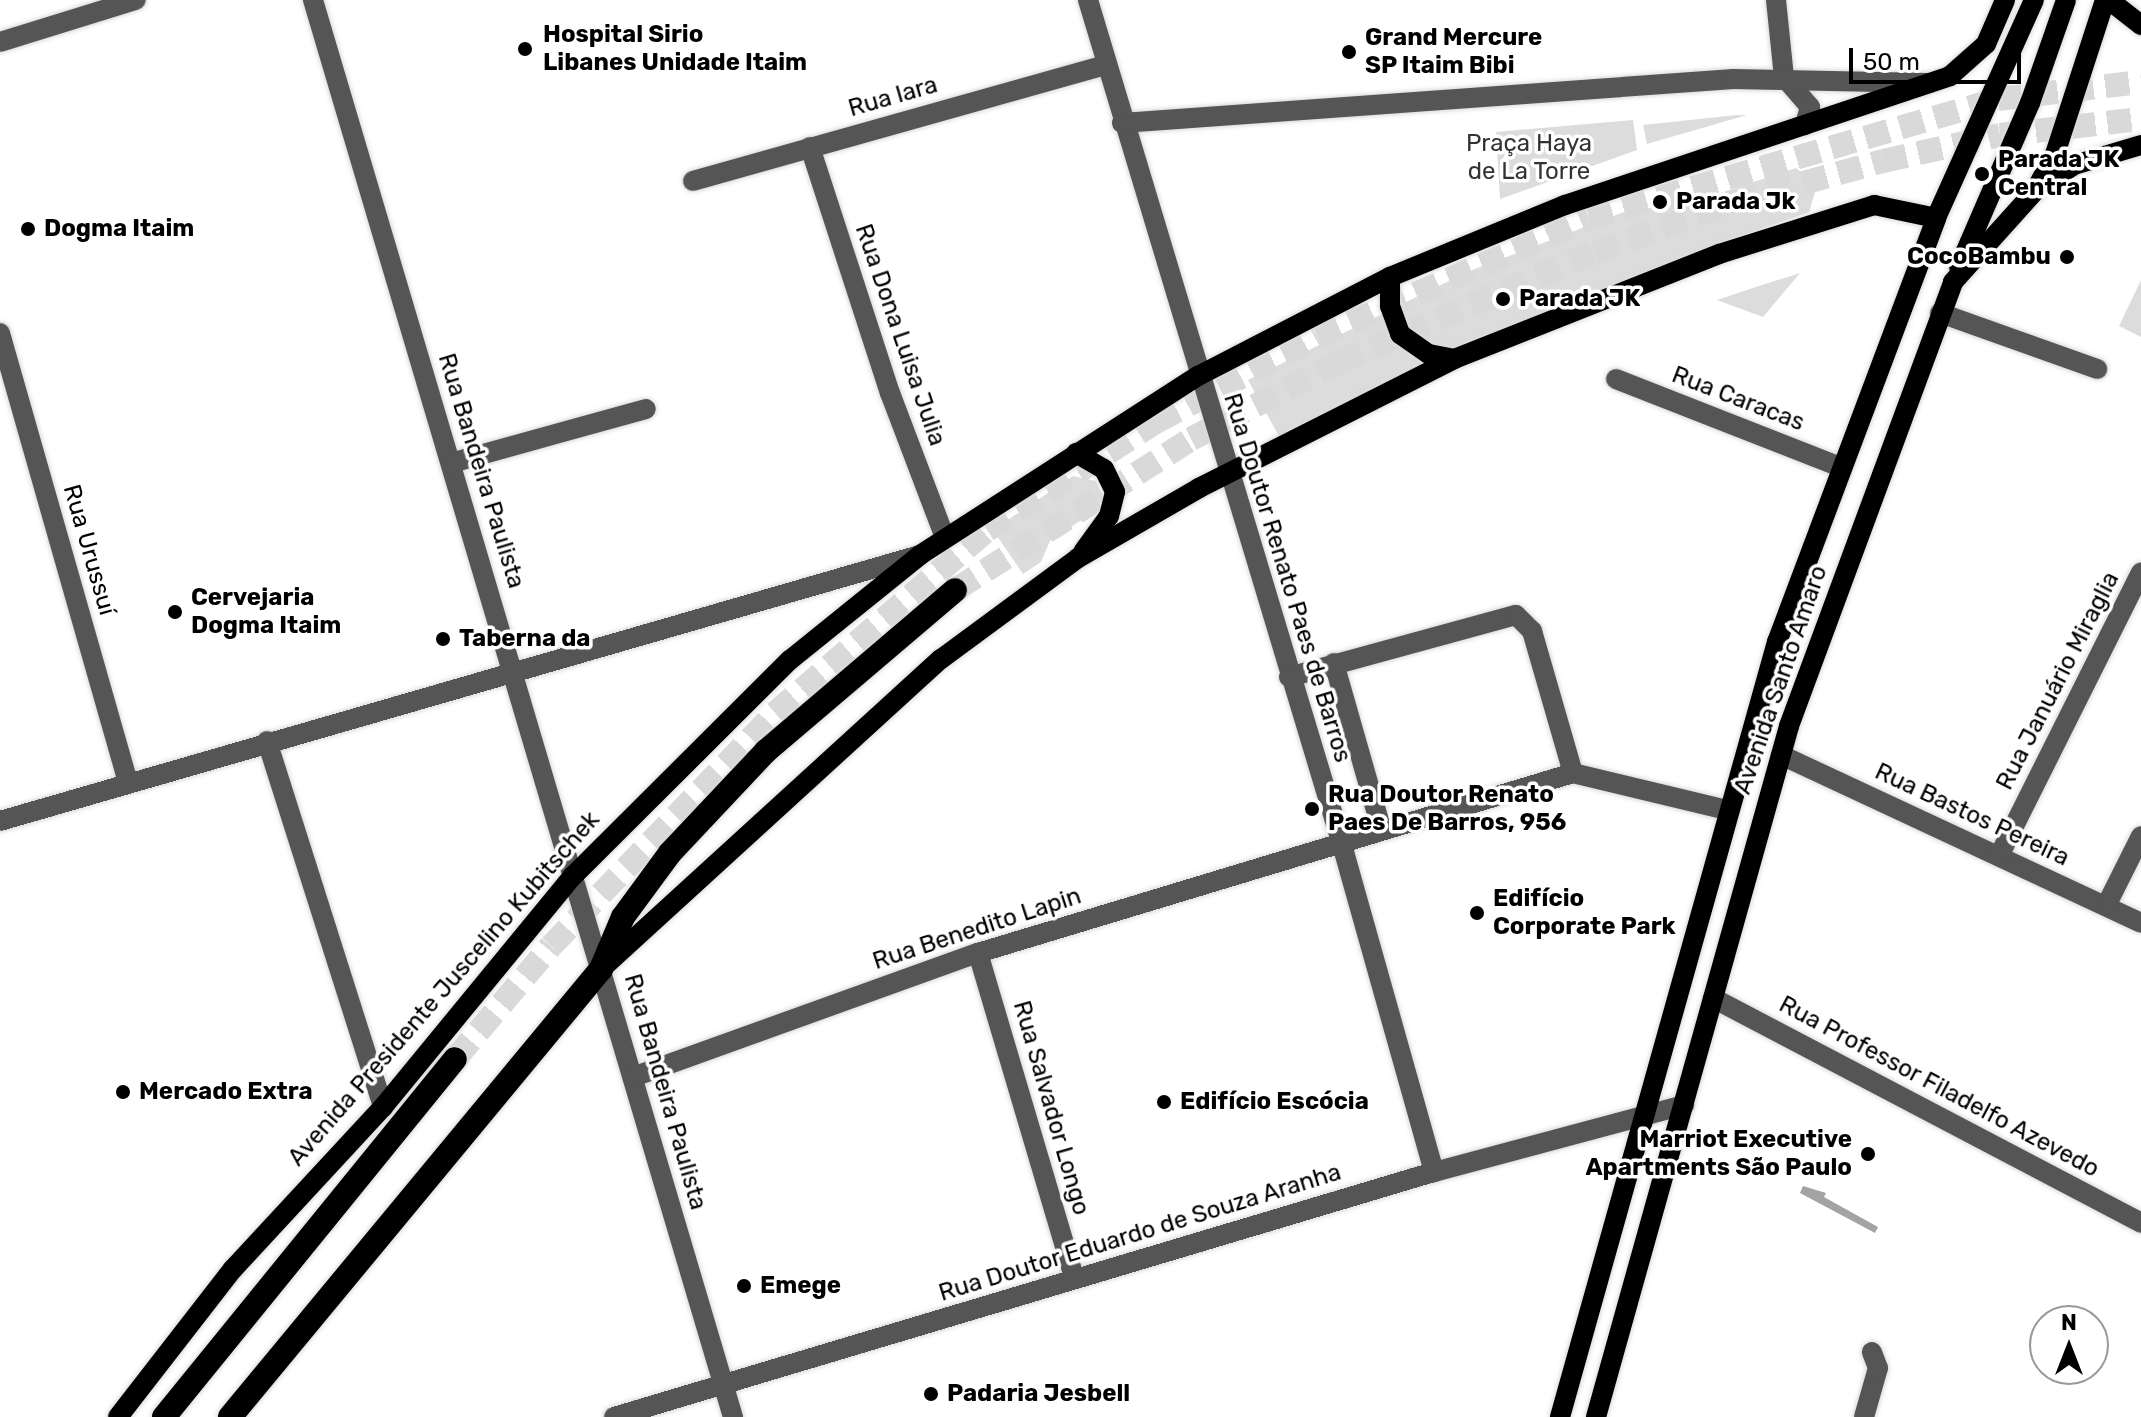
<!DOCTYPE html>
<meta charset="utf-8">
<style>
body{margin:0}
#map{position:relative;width:2141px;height:1417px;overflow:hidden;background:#fff;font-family:Rubik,sans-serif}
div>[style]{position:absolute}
.green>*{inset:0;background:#dcdcdc}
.water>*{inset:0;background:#a3a3a3}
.highway-tunnel>*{height:24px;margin-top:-12px;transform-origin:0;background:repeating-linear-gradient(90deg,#d9d9d9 0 24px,transparent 0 36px)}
.roads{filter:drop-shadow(0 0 2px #dbdbdb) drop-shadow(0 0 2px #dbdbdb)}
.minor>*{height:20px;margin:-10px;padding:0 10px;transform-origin:10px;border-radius:10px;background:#555}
.major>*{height:20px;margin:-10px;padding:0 10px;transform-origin:10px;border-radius:10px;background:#000}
.highway>*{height:24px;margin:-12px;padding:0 12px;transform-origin:12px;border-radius:12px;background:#000}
.dots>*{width:22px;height:22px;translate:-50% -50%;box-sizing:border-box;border:4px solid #fff;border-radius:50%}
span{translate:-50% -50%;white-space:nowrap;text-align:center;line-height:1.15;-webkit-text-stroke:7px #fff;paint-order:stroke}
.poi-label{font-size:24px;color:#000;font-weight:700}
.left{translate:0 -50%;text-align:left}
.right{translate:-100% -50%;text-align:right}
.street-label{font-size:24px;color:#000}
.park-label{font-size:24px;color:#333}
.north{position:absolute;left:2029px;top:1305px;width:80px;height:80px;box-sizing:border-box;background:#fff;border:2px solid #999;border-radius:50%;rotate:0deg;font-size:22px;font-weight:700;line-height:32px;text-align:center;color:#000}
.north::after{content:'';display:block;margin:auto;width:28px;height:36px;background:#000;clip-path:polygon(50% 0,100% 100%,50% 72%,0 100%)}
.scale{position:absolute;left:1849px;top:48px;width:172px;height:36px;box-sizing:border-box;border:4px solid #000;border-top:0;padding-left:10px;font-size:24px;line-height:28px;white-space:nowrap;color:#000;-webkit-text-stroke:6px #fff;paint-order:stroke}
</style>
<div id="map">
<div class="green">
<div style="clip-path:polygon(1737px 115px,1747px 115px,1647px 144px,1643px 125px)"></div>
<div style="clip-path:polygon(1633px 120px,1637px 150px,1500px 199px,1496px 132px)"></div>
<div style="clip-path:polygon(1796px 168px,1817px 186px,1809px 212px,1721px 243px,1280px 438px,1248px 380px,1467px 272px,1629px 210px,1687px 204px)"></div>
<div style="clip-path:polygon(1800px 273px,1763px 317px,1717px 300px,1759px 286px)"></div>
<div style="clip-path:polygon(2141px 280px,2141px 337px,2119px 326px)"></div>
<div style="clip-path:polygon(1073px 476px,1096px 481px,1103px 497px,1098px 509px,1050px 541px,1041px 562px,1023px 574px,993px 530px)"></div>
</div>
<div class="water">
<div style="clip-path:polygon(1803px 1186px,1826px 1193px,1824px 1197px,1878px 1227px,1875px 1233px,1800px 1193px)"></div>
</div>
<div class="highway-tunnel">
<div style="left:955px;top:590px;width:280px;rotate:-32.6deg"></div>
<div style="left:1191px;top:439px;width:167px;rotate:-27.5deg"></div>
<div style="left:1339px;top:362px;width:279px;rotate:-23.3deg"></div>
<div style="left:1595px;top:252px;width:148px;rotate:-19.8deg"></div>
<div style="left:1734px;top:202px;width:155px;rotate:-15.4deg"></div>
<div style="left:1883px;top:161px;width:120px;rotate:-12.5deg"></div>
<div style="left:2000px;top:135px;width:142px;rotate:-6.5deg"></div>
<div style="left:455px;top:1059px;width:148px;rotate:-49.7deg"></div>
<div style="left:551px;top:946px;width:323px;rotate:-46.1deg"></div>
<div style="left:775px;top:713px;width:280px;rotate:-40.8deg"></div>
<div style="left:987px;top:530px;width:201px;rotate:-32.6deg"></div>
<div style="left:1156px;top:422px;width:182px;rotate:-27.8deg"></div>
<div style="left:1317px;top:337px;width:297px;rotate:-23.6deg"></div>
<div style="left:1589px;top:218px;width:426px;rotate:-16.2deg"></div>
<div style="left:1998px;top:99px;width:144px;rotate:-6.8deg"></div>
</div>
<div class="roads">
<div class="minor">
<div style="left:313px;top:0;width:1478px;rotate:73.49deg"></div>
<div style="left:1088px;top:0;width:878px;rotate:73.26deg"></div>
<div style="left:1341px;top:841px;width:344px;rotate:74.3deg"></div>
<div style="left:1776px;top:0;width:77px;rotate:84.1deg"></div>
<div style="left:0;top:42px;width:142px;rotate:-17.2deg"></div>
<div style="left:1784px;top:77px;width:40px;rotate:49deg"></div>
<div style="left:1810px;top:107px;width:19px;rotate:106deg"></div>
<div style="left:1122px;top:123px;width:613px;rotate:-4.12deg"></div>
<div style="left:1733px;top:79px;width:196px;rotate:1.2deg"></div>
<div style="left:810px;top:147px;width:259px;rotate:72deg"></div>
<div style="left:890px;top:393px;width:155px;rotate:69.2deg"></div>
<div style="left:693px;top:181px;width:430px;rotate:-15.7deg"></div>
<div style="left:1940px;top:313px;width:167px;rotate:19.6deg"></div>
<div style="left:0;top:333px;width:467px;rotate:74.1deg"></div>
<div style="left:1616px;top:379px;width:242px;rotate:21.4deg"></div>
<div style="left:451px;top:463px;width:202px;rotate:-15.5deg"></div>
<div style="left:1334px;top:663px;width:172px;rotate:74.1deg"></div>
<div style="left:1289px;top:677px;width:235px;rotate:-15.3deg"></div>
<div style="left:1516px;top:615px;width:23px;rotate:45deg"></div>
<div style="left:1532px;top:631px;width:148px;rotate:73.9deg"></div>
<div style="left:267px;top:741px;width:384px;rotate:72.4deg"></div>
<div style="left:1781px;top:755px;width:397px;rotate:25deg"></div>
<div style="left:0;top:821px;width:958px;rotate:-16.13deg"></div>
<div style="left:1999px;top:856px;width:317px;rotate:-63.4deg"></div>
<div style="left:2106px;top:906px;width:78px;rotate:-63.4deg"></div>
<div style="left:978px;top:953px;width:339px;rotate:73.5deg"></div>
<div style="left:1713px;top:998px;width:484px;rotate:27.7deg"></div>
<div style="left:633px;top:1077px;width:367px;rotate:-19.8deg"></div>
<div style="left:978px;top:953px;width:622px;rotate:-16.83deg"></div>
<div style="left:1573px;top:773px;width:158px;rotate:13.5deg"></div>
<div style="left:614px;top:1417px;width:856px;rotate:-16.64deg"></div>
<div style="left:1434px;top:1172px;width:259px;rotate:-15deg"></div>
<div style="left:1864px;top:1417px;width:51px;rotate:-74.1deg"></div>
<div style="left:1878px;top:1368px;width:17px;rotate:-111deg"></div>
</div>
<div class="major">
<div style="left:2109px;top:0;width:41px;rotate:38deg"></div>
<div style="left:2038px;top:189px;width:43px;rotate:-33.7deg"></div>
<div style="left:2074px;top:165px;width:70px;rotate:-16.6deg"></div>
<div style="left:1959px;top:267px;width:179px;rotate:-66.6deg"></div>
<div style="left:2030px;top:103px;width:109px;rotate:-70.7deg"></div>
<div style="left:1390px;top:277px;width:29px;rotate:90deg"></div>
<div style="left:1390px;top:306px;width:30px;rotate:70deg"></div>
<div style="left:1400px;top:334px;width:35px;rotate:35deg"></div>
<div style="left:1429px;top:354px;width:25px;rotate:11deg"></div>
<div style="left:1076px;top:453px;width:32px;rotate:30deg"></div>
<div style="left:1104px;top:469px;width:25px;rotate:64deg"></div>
<div style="left:1115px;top:492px;width:25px;rotate:104deg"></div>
<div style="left:1109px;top:516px;width:44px;rotate:125.8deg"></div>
<div style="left:601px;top:969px;width:460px;rotate:-42.4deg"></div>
<div style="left:941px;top:659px;width:170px;rotate:-36.4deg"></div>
<div style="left:1078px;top:558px;width:140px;rotate:-30deg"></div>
<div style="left:1199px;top:488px;width:286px;rotate:-26.8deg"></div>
<div style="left:1454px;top:359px;width:285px;rotate:-21.6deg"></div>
<div style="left:1719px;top:254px;width:163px;rotate:-17.5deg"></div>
<div style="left:1874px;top:205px;width:63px;rotate:11.8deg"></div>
<div style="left:118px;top:1417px;width:187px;rotate:-52.2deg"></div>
<div style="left:233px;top:1269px;width:221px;rotate:-47.2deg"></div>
<div style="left:383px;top:1107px;width:299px;rotate:-50.6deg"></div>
<div style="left:573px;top:876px;width:306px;rotate:-44.9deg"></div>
<div style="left:790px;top:660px;width:167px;rotate:-38.9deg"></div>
<div style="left:920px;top:555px;width:331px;rotate:-32.8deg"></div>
<div style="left:1198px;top:376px;width:216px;rotate:-27.3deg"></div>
<div style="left:1390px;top:277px;width:189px;rotate:-22.4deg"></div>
<div style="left:1565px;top:205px;width:406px;rotate:-18.5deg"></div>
<div style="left:1950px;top:76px;width:48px;rotate:-41.6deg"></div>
<div style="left:1986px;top:44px;width:48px;rotate:-66.6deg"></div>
<div style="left:1560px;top:1417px;width:805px;rotate:-74.36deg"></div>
<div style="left:1777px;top:642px;width:453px;rotate:-69.4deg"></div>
<div style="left:1936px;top:218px;width:239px;rotate:-65.8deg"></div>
<div style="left:1596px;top:1417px;width:717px;rotate:-74.39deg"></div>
<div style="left:1789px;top:726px;width:473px;rotate:-69.7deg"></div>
<div style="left:1953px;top:282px;width:122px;rotate:-48deg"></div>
<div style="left:2035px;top:191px;width:42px;rotate:-61.6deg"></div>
<div style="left:2055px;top:154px;width:162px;rotate:-72deg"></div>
</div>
<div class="highway">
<div style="left:164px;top:1417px;width:461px;rotate:-50.9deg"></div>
<div style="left:230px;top:1417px;width:582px;rotate:-50.37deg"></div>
<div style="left:601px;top:969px;width:56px;rotate:-67.1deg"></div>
<div style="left:623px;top:917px;width:79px;rotate:-53.7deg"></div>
<div style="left:670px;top:853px;width:140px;rotate:-46.7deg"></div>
<div style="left:766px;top:751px;width:248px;rotate:-40.4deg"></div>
</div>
</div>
<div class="dots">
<div style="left:525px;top:49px;background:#000"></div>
<div style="left:1349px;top:52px;background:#000"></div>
<div style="left:1982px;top:174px;background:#000"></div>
<div style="left:1660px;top:202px;background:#000"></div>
<div style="left:28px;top:229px;background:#000"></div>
<div style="left:2067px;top:257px;background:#000"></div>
<div style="left:1503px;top:299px;background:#000"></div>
<div style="left:175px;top:612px;background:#000"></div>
<div style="left:443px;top:639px;background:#000"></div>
<div style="left:1312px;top:809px;background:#000"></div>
<div style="left:1477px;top:913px;background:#000"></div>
<div style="left:123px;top:1092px;background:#000"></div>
<div style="left:1164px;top:1102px;background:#000"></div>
<div style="left:1868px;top:1154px;background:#000"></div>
<div style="left:744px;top:1286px;background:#000"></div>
<div style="left:931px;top:1394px;background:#000"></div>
</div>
<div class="poi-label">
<span class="left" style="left:543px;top:49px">Hospital Sirio<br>Libanes Unidade Itaim</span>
<span class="left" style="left:1365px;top:52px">Grand Mercure<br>SP Itaim Bibi</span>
<span class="left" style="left:1998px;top:174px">Parada JK<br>Central</span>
<span class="left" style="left:1676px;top:202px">Parada Jk</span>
<span class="left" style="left:44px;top:229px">Dogma Itaim</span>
<span class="right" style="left:2051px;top:257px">CocoBambu</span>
<span class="left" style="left:1519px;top:299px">Parada JK</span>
<span class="left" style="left:191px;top:612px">Cervejaria<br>Dogma Itaim</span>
<span class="left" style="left:459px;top:639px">Taberna da</span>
<span class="left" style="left:1328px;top:809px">Rua Doutor Renato<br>Paes De Barros, 956</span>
<span class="left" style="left:1493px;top:913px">Edifício<br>Corporate Park</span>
<span class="left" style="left:139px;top:1092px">Mercado Extra</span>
<span class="left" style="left:1180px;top:1102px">Edifício Escócia</span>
<span class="right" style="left:1852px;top:1154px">Marriot Executive<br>Apartments São Paulo</span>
<span class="left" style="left:760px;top:1286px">Emege</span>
<span class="left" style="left:947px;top:1394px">Padaria Jesbell</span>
</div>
<div class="street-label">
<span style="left:893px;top:97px;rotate:-16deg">Rua Iara</span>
<span style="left:900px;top:335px;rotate:71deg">Rua Dona Luisa Julia</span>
<span style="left:1738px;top:399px;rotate:21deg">Rua Caracas</span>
<span style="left:481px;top:471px;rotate:73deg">Rua Bandeira Paulista</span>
<span style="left:89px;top:550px;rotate:74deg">Rua Urussuí</span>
<span style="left:1287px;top:578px;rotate:73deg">Rua Doutor Renato Paes de Barros</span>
<span style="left:1781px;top:680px;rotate:-71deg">Avenida Santo Amaro</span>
<span style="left:2058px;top:681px;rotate:-63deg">Rua Januário Miraglia</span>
<span style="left:1972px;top:815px;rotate:25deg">Rua Bastos Pereira</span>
<span style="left:977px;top:929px;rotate:-18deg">Rua Benedito Lapin</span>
<span style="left:444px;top:989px;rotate:-49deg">Avenida Presidente Juscelino Kubitschek</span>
<span style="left:1939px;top:1087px;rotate:28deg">Rua Professor Filadelfo Azevedo</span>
<span style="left:665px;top:1092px;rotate:74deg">Rua Bandeira Paulista</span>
<span style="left:1051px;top:1108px;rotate:74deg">Rua Salvador Longo</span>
<span style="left:1140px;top:1233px;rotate:-17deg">Rua Doutor Eduardo de Souza Aranha</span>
</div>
<div class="park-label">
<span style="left:1529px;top:158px">Praça Haya<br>de La Torre</span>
</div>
<div class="north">N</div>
<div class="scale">50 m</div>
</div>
